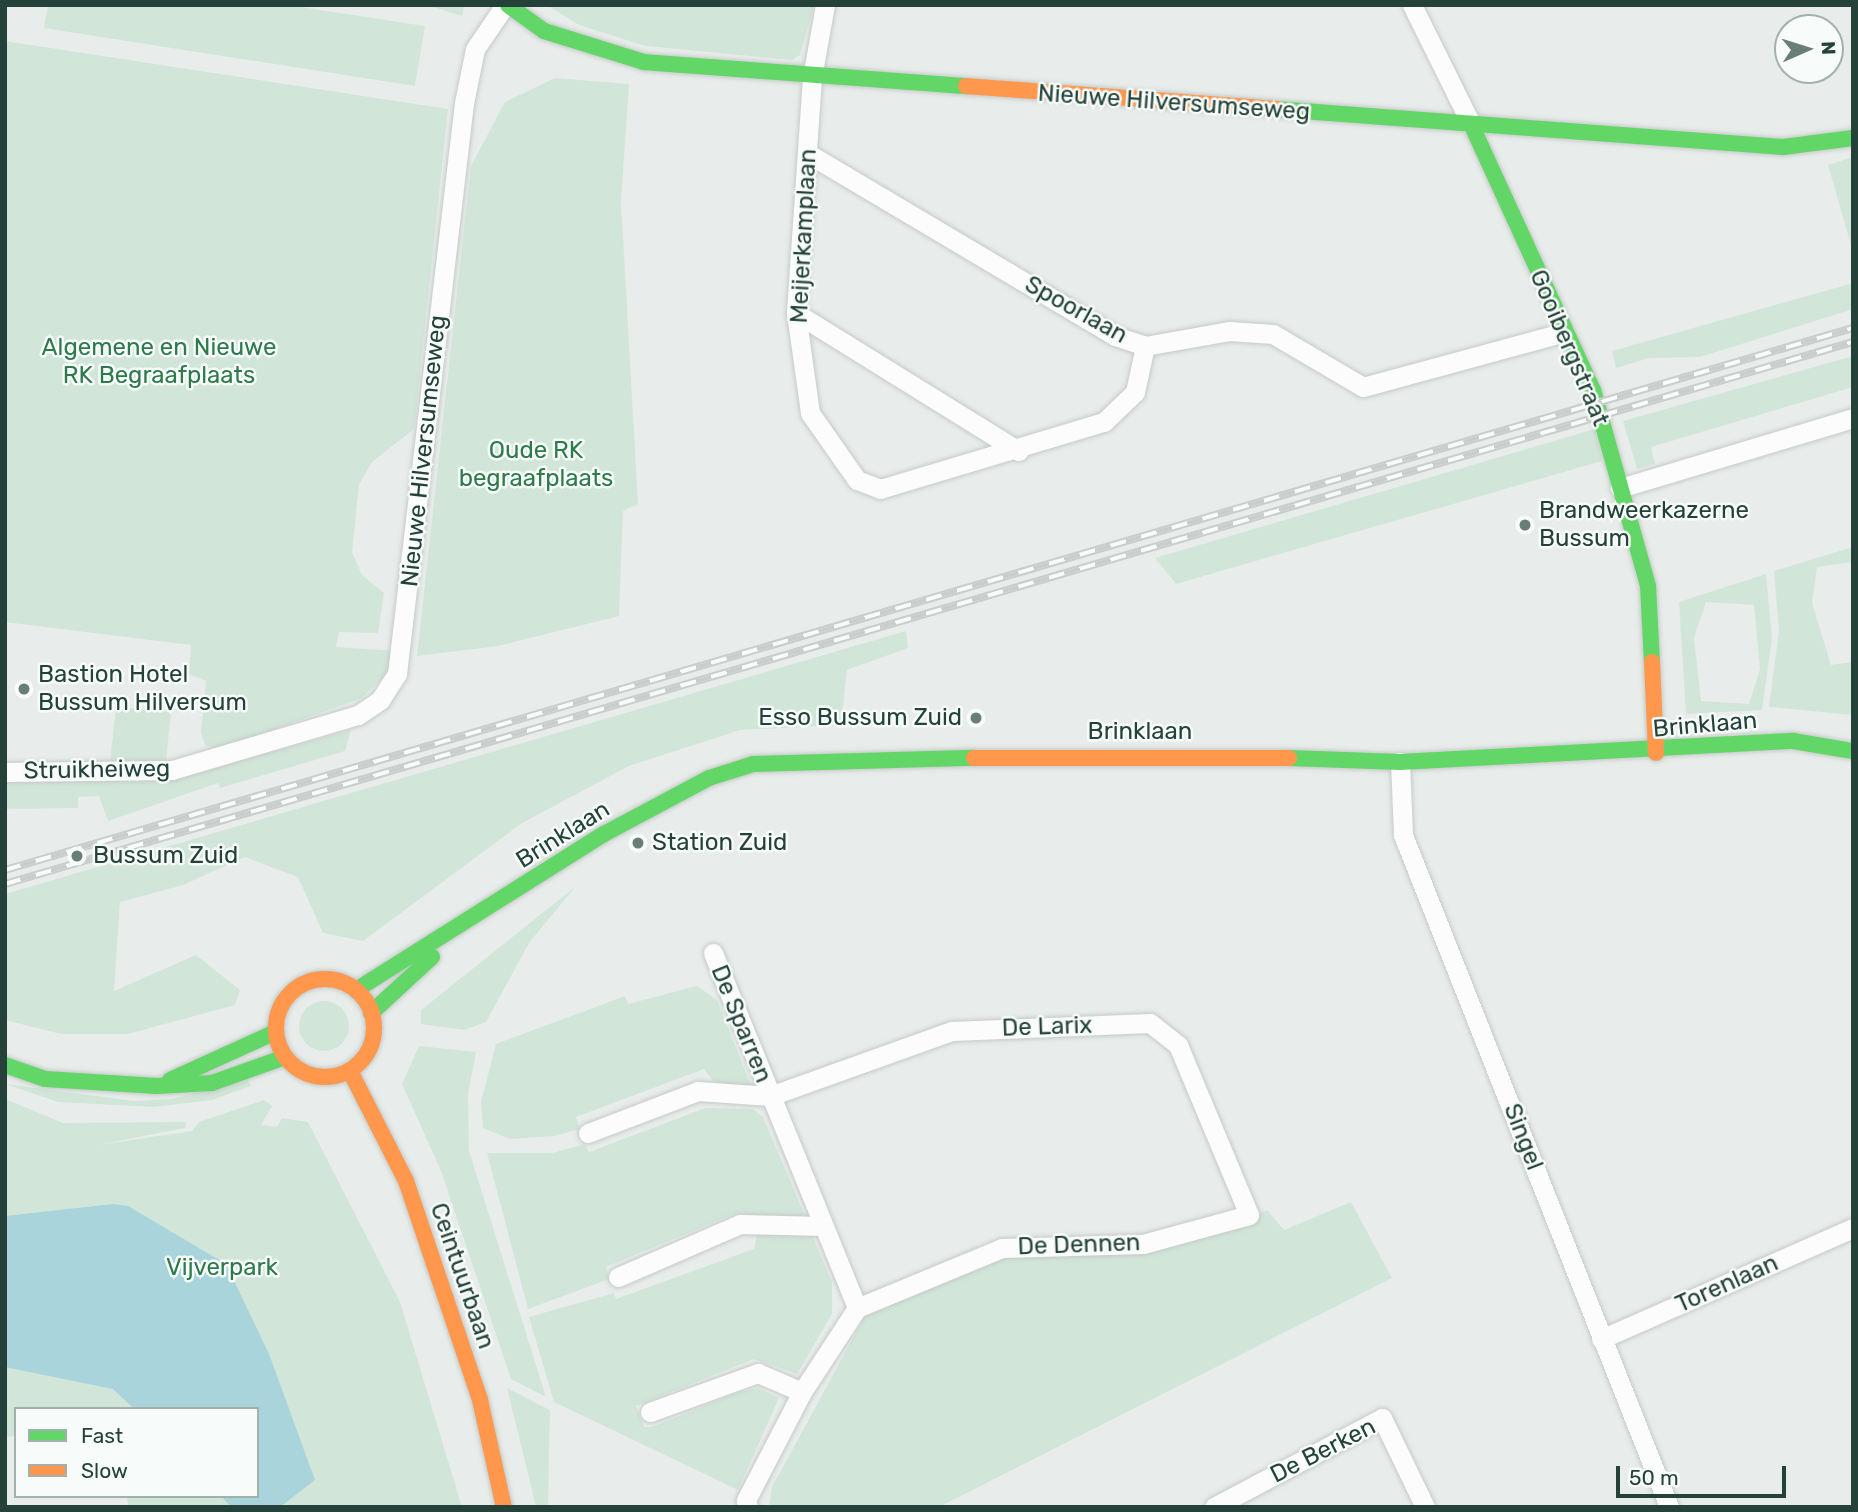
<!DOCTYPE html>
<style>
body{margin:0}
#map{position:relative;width:1858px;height:1512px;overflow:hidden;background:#e8edeb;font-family:Rubik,sans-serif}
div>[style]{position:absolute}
.green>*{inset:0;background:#d1e6d8}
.round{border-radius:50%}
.water>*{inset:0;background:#a9d4db}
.roads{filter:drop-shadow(0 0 2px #c5cac8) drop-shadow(0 0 2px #c5cac8)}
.street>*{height:19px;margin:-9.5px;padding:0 9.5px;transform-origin:9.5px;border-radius:9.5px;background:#fcfcfc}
.fast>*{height:16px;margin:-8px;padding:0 8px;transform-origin:8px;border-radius:8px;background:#63d668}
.slow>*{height:16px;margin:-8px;padding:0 8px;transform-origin:8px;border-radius:8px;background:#ff974d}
.slow>.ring{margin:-8px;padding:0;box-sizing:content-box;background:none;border:16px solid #ff974d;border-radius:50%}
.rail>*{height:8px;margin-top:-4px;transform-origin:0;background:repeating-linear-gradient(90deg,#f7fbf9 0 16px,#c9cdcc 0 32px);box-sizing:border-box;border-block:2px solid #c9cdcc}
.dots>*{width:19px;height:19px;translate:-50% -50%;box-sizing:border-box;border:4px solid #f7fbf9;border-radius:50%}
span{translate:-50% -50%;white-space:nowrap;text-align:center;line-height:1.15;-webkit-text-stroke:5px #f7fbf9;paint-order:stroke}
.street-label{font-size:24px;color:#24423a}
.park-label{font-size:24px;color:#2d7a4b}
.poi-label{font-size:24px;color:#24423a}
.left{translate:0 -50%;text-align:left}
.right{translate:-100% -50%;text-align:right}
.frame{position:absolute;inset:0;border:7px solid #24423a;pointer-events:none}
.legend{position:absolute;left:14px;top:1407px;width:245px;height:91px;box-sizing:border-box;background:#f7fbf9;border:2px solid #a3b1ad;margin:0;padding:9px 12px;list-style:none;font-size:21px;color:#24423a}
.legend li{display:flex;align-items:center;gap:14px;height:35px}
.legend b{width:35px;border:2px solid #a3b1ad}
.north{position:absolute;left:1774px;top:14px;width:70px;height:70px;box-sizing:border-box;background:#f7fbf9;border:2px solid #a3b1ad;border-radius:50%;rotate:87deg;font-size:19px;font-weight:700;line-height:28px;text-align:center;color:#24423a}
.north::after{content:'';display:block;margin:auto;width:24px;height:32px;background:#697e78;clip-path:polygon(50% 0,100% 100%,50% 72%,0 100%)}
.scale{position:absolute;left:1616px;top:1466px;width:170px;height:32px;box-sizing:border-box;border:4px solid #24423a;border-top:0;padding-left:9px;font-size:21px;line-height:24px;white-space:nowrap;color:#24423a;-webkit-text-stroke:5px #f7fbf9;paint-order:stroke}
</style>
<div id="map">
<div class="green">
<div style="clip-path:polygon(48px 5px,288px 5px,425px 26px,415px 86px,44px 28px)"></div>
<div style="clip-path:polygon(427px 5px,476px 5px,464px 7px,462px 16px)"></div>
<div style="clip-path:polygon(547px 5px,814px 5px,800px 55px,792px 60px,645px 46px,579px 25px)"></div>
<div style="clip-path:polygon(5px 41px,448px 109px,414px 429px,372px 462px,359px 485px,352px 552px,362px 575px,384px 593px,378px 633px,339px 632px,336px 647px,397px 651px,387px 673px,362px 698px,220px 749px,205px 745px,201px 732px,206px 681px,189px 674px,191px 645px,5px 622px)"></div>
<div style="clip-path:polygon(555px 78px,629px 84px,621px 202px,638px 504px,623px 511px,619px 616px,498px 646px,417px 656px,471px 166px,505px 102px)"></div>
<div style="clip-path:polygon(1853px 157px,1853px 252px,1828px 165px)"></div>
<div style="clip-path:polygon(1853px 283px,1853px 309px,1700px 357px,1649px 358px,1616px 368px,1612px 351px)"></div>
<div style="clip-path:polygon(1853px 356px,1853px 387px,1651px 447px,1655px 464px,1637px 469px,1623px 421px)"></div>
<div style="clip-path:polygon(1595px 429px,1602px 461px,1176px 584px,1155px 558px)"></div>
<div style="clip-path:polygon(1853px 547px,1853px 562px,1817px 567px,1812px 603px,1831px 665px,1853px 662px,1853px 715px,1769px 707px,1779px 631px,1774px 571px)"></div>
<div style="clip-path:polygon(evenodd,1766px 574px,1772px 638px,1762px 710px,1686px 714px,1679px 602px,1766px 574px,1706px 602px,1754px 605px,1760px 669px,1749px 704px,1701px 701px,1694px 638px,1706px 602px)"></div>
<div style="clip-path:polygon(906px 631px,908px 648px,847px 670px,841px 725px,740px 730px,629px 766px,522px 823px,363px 941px,323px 933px,298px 877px,245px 857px,183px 885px,120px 902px,114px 991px,196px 955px,240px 990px,235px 1005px,128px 1034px,61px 1034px,5px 1020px,5px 894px)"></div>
<div style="clip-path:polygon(116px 707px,171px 712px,166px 760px,110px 762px)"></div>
<div style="clip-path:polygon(351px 730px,345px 751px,220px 788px,218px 783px,108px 821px,99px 796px,78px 797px,78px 808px,5px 809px,5px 782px,180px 777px)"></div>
<div style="clip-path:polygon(575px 887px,529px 943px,486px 1022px,464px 1030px,421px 1024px,421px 1010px)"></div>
<div style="clip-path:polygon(697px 986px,717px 1000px,753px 1090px,713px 1081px,704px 1069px,576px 1117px,580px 1129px,555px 1136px,510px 1139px,483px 1128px,481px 1102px,496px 1044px,625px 996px,628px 1004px)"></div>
<div class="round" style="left:299px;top:1001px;width:50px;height:50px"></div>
<div style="clip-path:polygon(419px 1046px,476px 1052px,468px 1094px,469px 1151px,546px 1397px,511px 1379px,441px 1171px,402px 1084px)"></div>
<div style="clip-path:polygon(248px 1079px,251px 1086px,212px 1100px,154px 1107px,58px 1102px,5px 1084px,134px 1101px,172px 1099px)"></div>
<div style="clip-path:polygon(5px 1099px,63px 1123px,186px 1122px,185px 1128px,98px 1145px,192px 1131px,199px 1122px,264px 1100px,272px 1106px,261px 1125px,277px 1127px,282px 1118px,308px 1122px,400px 1302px,462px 1507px,128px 1507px,127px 1496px,257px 1496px,257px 1409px,16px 1409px,16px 1436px,5px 1437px)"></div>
<div style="clip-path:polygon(705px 1108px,753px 1109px,763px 1117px,805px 1216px,734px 1214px,606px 1267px,609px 1279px,528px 1309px,487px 1153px,552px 1153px,585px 1144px,589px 1152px)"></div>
<div style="clip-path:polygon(1351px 1202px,1392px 1278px,939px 1507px,769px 1507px,772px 1487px,865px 1316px,1006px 1256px,1201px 1236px,1267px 1210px,1284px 1230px)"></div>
<div style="clip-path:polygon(757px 1234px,812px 1235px,832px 1282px,832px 1314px,797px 1374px,754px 1359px,636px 1406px,644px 1427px,652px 1427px,739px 1392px,758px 1388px,779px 1398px,738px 1490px,554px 1402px,529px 1317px,614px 1293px,616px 1299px,754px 1249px)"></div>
<div style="clip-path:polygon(507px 1388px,550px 1410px,548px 1507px,536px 1507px)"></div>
</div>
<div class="water">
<div style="clip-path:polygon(113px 1204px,128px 1206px,226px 1264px,269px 1354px,315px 1480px,280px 1507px,231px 1507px,221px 1496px,257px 1496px,257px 1409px,134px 1409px,113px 1389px,5px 1367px,5px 1216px)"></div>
</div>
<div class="roads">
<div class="street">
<div style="left:825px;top:5px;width:73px;rotate:100.2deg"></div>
<div style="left:812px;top:77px;width:237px;rotate:93.9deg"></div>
<div style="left:796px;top:313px;width:101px;rotate:82deg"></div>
<div style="left:810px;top:413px;width:82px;rotate:55deg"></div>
<div style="left:857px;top:480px;width:25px;rotate:21deg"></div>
<div style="left:880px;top:489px;width:234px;rotate:-16.7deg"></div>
<div style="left:1104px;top:422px;width:43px;rotate:-44.1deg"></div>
<div style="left:1135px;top:392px;width:47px;rotate:-77.7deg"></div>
<div style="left:1412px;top:5px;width:133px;rotate:63.6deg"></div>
<div style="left:807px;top:153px;width:358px;rotate:30.7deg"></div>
<div style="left:1115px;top:336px;width:32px;rotate:18deg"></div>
<div style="left:1145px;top:346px;width:85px;rotate:-10.1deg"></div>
<div style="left:1229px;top:331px;width:44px;rotate:3.9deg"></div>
<div style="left:1273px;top:334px;width:104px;rotate:30.5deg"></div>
<div style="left:1363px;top:387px;width:209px;rotate:-15.2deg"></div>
<div style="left:796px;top:313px;width:262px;rotate:31.8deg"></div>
<div style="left:1620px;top:488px;width:243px;rotate:-16.7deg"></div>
<div style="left:1400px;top:762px;width:73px;rotate:87.6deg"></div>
<div style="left:1403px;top:835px;width:723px;rotate:68.4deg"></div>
<div style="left:5px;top:772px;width:167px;rotate:-0.7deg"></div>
<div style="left:172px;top:770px;width:194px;rotate:-16.5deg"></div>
<div style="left:358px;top:715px;width:27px;rotate:-34deg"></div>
<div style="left:380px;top:700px;width:31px;rotate:-57deg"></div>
<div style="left:397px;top:674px;width:575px;rotate:-83.31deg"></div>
<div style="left:464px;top:103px;width:55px;rotate:-78.5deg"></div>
<div style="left:475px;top:49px;width:53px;rotate:-55.7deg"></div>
<div style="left:713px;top:953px;width:383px;rotate:67.9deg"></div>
<div style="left:588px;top:1133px;width:118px;rotate:-20.9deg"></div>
<div style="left:698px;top:1091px;width:72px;rotate:4deg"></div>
<div style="left:770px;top:1096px;width:193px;rotate:-19.7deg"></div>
<div style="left:952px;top:1031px;width:198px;rotate:-2.3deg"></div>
<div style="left:1150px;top:1023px;width:36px;rotate:38deg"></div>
<div style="left:1178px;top:1045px;width:184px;rotate:67.3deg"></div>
<div style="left:1249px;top:1215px;width:110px;rotate:164.7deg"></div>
<div style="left:1143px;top:1244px;width:141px;rotate:178.4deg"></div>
<div style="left:1002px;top:1248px;width:157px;rotate:157.5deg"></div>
<div style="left:857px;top:1308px;width:100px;rotate:123.2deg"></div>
<div style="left:802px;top:1392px;width:122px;rotate:117.4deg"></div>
<div style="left:746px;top:1500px;width:7px;rotate:74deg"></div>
<div style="left:618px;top:1277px;width:133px;rotate:-23.5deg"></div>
<div style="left:740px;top:1224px;width:83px;rotate:1.4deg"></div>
<div style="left:1601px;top:1339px;width:275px;rotate:-23.8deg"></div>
<div style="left:650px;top:1412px;width:115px;rotate:-19.9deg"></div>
<div style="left:758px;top:1373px;width:48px;rotate:23.4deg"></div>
<div style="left:1214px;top:1507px;width:190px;rotate:-27.9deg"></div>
<div style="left:1382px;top:1418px;width:99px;rotate:64.2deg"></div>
</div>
<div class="fast">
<div style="left:508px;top:5px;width:44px;rotate:35.8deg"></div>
<div style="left:544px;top:31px;width:105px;rotate:17.2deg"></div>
<div style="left:644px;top:62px;width:323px;rotate:4.3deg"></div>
<div style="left:1276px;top:109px;width:508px;rotate:4.29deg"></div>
<div style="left:1783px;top:147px;width:71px;rotate:-7.3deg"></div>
<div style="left:1471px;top:124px;width:293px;rotate:65.4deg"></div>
<div style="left:1593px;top:390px;width:204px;rotate:74.3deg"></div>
<div style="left:1648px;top:586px;width:76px;rotate:87deg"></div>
<div style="left:1289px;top:758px;width:111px;rotate:2.1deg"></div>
<div style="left:1400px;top:762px;width:394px;rotate:-3.1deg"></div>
<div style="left:1793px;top:741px;width:61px;rotate:9.5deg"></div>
<div style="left:356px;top:990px;width:293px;rotate:-32.2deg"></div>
<div style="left:604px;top:834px;width:119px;rotate:-28.1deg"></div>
<div style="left:709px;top:778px;width:46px;rotate:-17.7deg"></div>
<div style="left:753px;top:764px;width:221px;rotate:-1.6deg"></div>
<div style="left:371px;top:1013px;width:83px;rotate:-42.6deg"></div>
<div style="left:5px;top:1065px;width:42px;rotate:19.3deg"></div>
<div style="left:45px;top:1079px;width:112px;rotate:3.6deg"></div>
<div style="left:157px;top:1086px;width:55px;rotate:-3.1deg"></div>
<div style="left:212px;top:1083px;width:77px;rotate:-19.6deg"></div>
<div style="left:170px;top:1080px;width:116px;rotate:-24.4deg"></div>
</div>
<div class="slow">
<div style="left:966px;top:86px;width:311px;rotate:4.2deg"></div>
<div style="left:1652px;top:662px;width:91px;rotate:87.5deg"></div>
<div style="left:974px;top:758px;width:315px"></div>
<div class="ring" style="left:276px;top:979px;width:82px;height:82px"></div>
<div style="left:350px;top:1071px;width:123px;rotate:63deg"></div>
<div style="left:406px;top:1181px;width:231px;rotate:71.3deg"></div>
<div style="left:480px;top:1400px;width:110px;rotate:77.4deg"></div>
</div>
</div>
<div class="rail">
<div style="left:5px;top:870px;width:1926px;rotate:-16.35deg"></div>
<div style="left:5px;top:884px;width:1926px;rotate:-16.35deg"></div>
</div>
<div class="dots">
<div style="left:1525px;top:525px;background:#697e78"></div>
<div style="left:24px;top:689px;background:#697e78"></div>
<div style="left:976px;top:718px;background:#697e78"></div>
<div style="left:638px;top:843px;background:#697e78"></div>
<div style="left:77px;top:856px;background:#697e78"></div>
</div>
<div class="street-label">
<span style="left:1174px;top:103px;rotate:4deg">Nieuwe Hilversumseweg</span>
<span style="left:804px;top:236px;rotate:-87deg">Meijerkamplaan</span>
<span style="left:1076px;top:310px;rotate:29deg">Spoorlaan</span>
<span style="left:1569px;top:348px;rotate:67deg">Gooibergstraat</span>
<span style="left:424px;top:451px;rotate:-84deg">Nieuwe Hilversumseweg</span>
<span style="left:1705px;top:725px;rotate:-5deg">Brinklaan</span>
<span style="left:1140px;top:732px">Brinklaan</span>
<span style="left:97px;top:770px;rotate:-1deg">Struikheiweg</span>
<span style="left:563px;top:835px;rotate:-32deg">Brinklaan</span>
<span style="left:741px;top:1024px;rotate:68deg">De Sparren</span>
<span style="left:1047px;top:1027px;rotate:-2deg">De Larix</span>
<span style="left:1523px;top:1137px;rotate:69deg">Singel</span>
<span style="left:1079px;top:1245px;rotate:-2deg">De Dennen</span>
<span style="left:462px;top:1276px;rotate:71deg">Ceintuurbaan</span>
<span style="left:1727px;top:1284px;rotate:-24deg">Torenlaan</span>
<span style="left:1323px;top:1451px;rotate:-27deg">De Berken</span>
</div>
<div class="park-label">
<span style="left:159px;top:362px">Algemene en Nieuwe<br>RK Begraafplaats</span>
<span style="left:536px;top:465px">Oude RK<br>begraafplaats</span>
<span style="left:222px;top:1268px">Vijverpark</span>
</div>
<div class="poi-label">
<span class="left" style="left:1539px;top:525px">Brandweerkazerne<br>Bussum</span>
<span class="left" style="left:38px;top:689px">Bastion Hotel<br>Bussum Hilversum</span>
<span class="right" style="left:962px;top:718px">Esso Bussum Zuid</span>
<span class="left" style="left:652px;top:843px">Station Zuid</span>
<span class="left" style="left:93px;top:856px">Bussum Zuid</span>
</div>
<div class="frame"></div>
<ul class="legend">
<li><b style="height:9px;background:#63d668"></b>Fast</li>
<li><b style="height:9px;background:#ff974d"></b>Slow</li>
</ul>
<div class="north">N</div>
<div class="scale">50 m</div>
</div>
